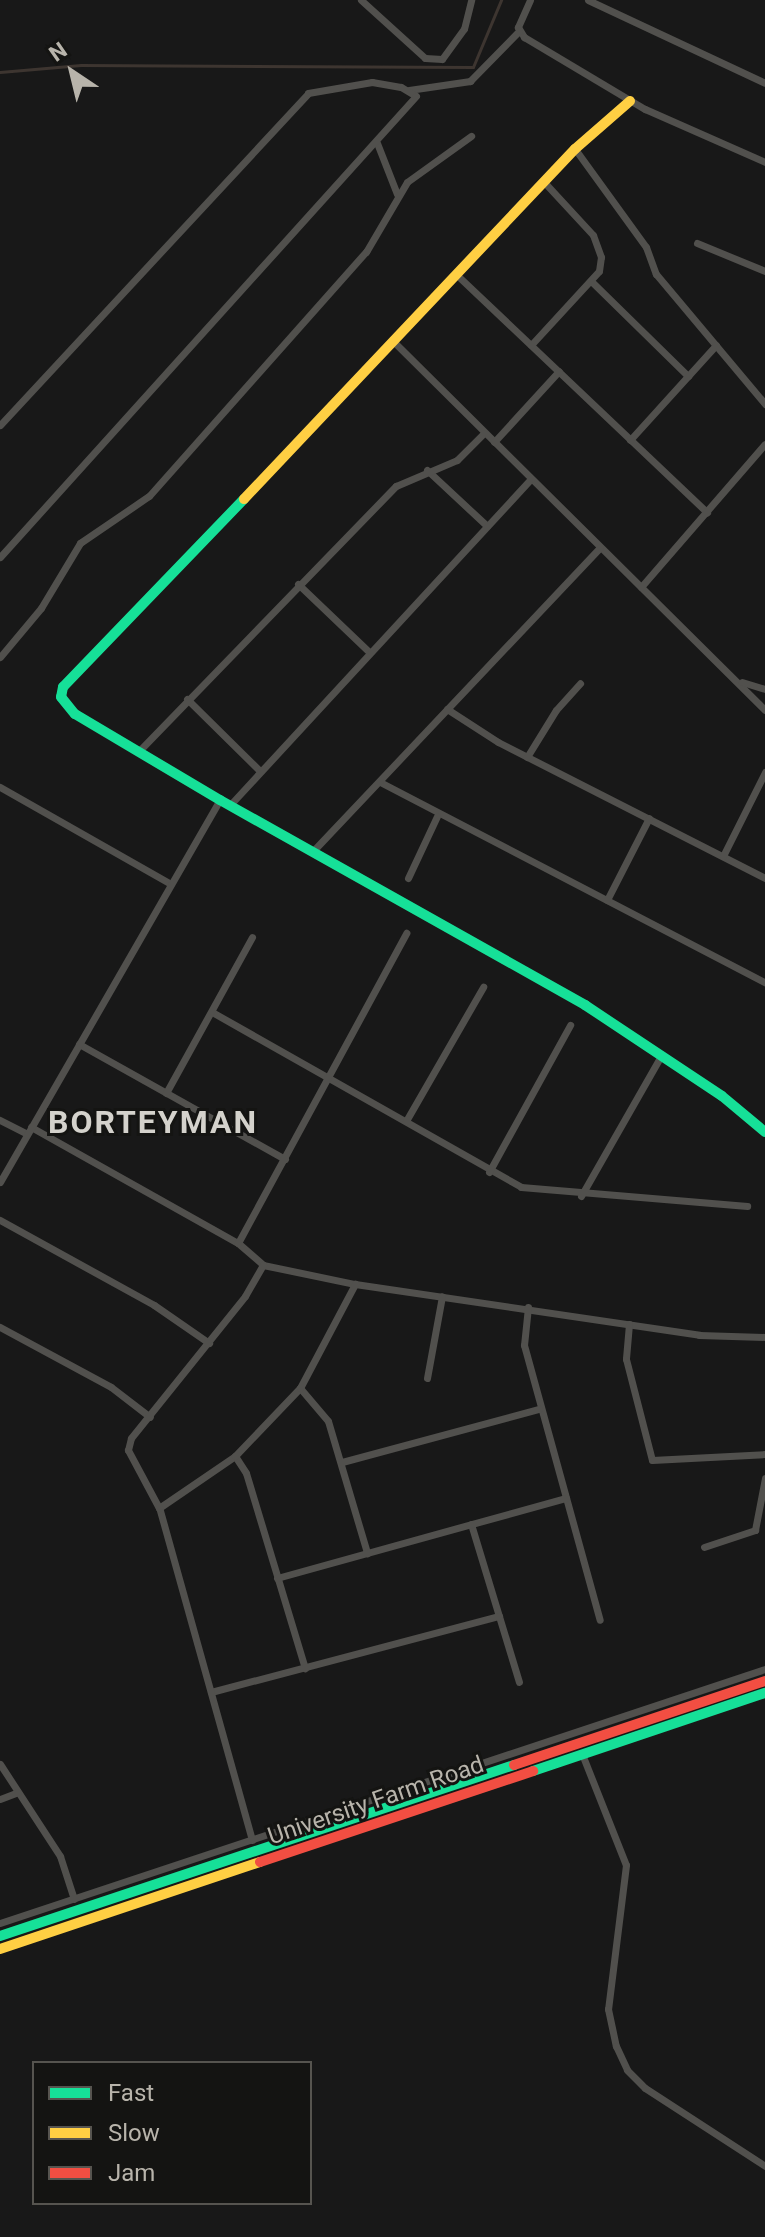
<!DOCTYPE html>
<style>
body{margin:0}
#map{position:relative;width:765px;height:2237px;overflow:hidden;background:#181818;font-family:Roboto,sans-serif}
div>[style]{position:absolute}
.stream>*{height:3px;margin:-1.5px;padding:0 1.5px;transform-origin:1.5px;border-radius:1.5px;background:#3d3530}
.street>*{height:7px;margin:-3.5px;padding:0 3.5px;transform-origin:3.5px;border-radius:3.5px;background:#51504d}
.fast>*{height:10px;margin:-5px;padding:0 5px;transform-origin:5px;border-radius:5px;background:#16e098}
.slow>*{height:10px;margin:-5px;padding:0 5px;transform-origin:5px;border-radius:5px;background:#ffcf43}
.jam>*{height:10px;margin:-5px;padding:0 5px;transform-origin:5px;border-radius:5px;background:#f24e42}
span{translate:-50% -50%;white-space:nowrap;text-align:center;line-height:1.15;-webkit-text-stroke:6px #141412;paint-order:stroke}
.street-label{font-size:24px;color:#b8b4ab}
.district-label{font-size:32px;color:#d4d2cc;font-weight:700;letter-spacing:2px}
.legend{position:absolute;left:32px;top:2061px;width:280px;height:144px;box-sizing:border-box;background:#141412;border:2px solid #56544f;margin:0;padding:10px 14px;list-style:none;font-size:24px;color:#b8b4ab}
.legend li{display:flex;align-items:center;gap:16px;height:40px}
.legend b{width:40px;border:2px solid #56544f}
.north{position:absolute;left:32px;top:32px;width:80px;height:80px;-webkit-text-stroke:6px #141412;paint-order:stroke;rotate:325deg;font-size:22px;font-weight:700;line-height:32px;text-align:center;color:#b8b4ab}
.north::after{content:'';display:block;margin:auto;width:28px;height:36px;background:#b8b4ab;clip-path:polygon(50% 0,100% 100%,50% 72%,0 100%)}
</style>
<div id="map">
<div class="stream">
<div style="left:0;top:72px;width:81px;rotate:-4.9deg"></div>
<div style="left:81px;top:65px;width:392px;rotate:0.3deg"></div>
<div style="left:473px;top:67px;width:73px;rotate:-67.3deg"></div>
</div>
<div class="street">
<div style="left:361px;top:0;width:86px;rotate:42.2deg"></div>
<div style="left:425px;top:58px;width:17px;rotate:3deg"></div>
<div style="left:442px;top:59px;width:37px;rotate:-54deg"></div>
<div style="left:464px;top:29px;width:30px;rotate:-76deg"></div>
<div style="left:530px;top:0;width:30px;rotate:114deg"></div>
<div style="left:518px;top:27px;width:12px;rotate:59deg"></div>
<div style="left:524px;top:37px;width:141px;rotate:30.8deg"></div>
<div style="left:645px;top:109px;width:131px;rotate:23.8deg"></div>
<div style="left:588px;top:0;width:195px;rotate:25.1deg"></div>
<div style="left:409px;top:90px;width:62px;rotate:-8.4deg"></div>
<div style="left:470px;top:81px;width:70px;rotate:-45.6deg"></div>
<div style="left:377px;top:143px;width:55px;rotate:68.6deg"></div>
<div style="left:575px;top:149px;width:121px;rotate:54.1deg"></div>
<div style="left:646px;top:247px;width:29px;rotate:70deg"></div>
<div style="left:656px;top:274px;width:170px;rotate:50deg"></div>
<div style="left:697px;top:243px;width:74px;rotate:22.4deg"></div>
<div style="left:459px;top:277px;width:342px;rotate:43.5deg"></div>
<div style="left:591px;top:281px;width:136px;rotate:44.4deg"></div>
<div style="left:395px;top:343px;width:521px;rotate:44.77deg"></div>
<div style="left:531px;top:345px;width:100px;rotate:-47.4deg"></div>
<div style="left:599px;top:271px;width:14px;rotate:-82deg"></div>
<div style="left:601px;top:257px;width:23px;rotate:-110deg"></div>
<div style="left:593px;top:235px;width:71px;rotate:-132.7deg"></div>
<div style="left:0;top:425px;width:453px;rotate:-47.1deg"></div>
<div style="left:308px;top:93px;width:65px;rotate:-9.8deg"></div>
<div style="left:372px;top:82px;width:29px;rotate:10deg"></div>
<div style="left:401px;top:87px;width:17px;rotate:31deg"></div>
<div style="left:416px;top:96px;width:621px;rotate:132.06deg"></div>
<div style="left:630px;top:440px;width:128px;rotate:-47.8deg"></div>
<div style="left:494px;top:442px;width:96px;rotate:-47.5deg"></div>
<div style="left:427px;top:470px;width:82px;rotate:43deg"></div>
<div style="left:298px;top:584px;width:97px;rotate:43.7deg"></div>
<div style="left:641px;top:587px;width:189px;rotate:-49.1deg"></div>
<div style="left:0;top:657px;width:64px;rotate:-50.1deg"></div>
<div style="left:41px;top:608px;width:76px;rotate:-59deg"></div>
<div style="left:80px;top:543px;width:83px;rotate:-34.3deg"></div>
<div style="left:149px;top:496px;width:327px;rotate:-48.4deg"></div>
<div style="left:366px;top:252px;width:81px;rotate:-59.6deg"></div>
<div style="left:407px;top:182px;width:79px;rotate:-35.7deg"></div>
<div style="left:742px;top:682px;width:24px;rotate:17deg"></div>
<div style="left:187px;top:699px;width:101px;rotate:44.6deg"></div>
<div style="left:447px;top:709px;width:61px;rotate:32.9deg"></div>
<div style="left:498px;top:742px;width:300px;rotate:27deg"></div>
<div style="left:139px;top:751px;width:369px;rotate:-45.9deg"></div>
<div style="left:396px;top:486px;width:66px;rotate:-23.1deg"></div>
<div style="left:457px;top:460px;width:38px;rotate:-45deg"></div>
<div style="left:527px;top:757px;width:55px;rotate:-58.3deg"></div>
<div style="left:556px;top:710px;width:36px;rotate:-48deg"></div>
<div style="left:380px;top:782px;width:434px;rotate:27.5deg"></div>
<div style="left:0;top:787px;width:194px;rotate:29.6deg"></div>
<div style="left:230px;top:805px;width:444px;rotate:-47.3deg"></div>
<div style="left:313px;top:851px;width:417px;rotate:-46.6deg"></div>
<div style="left:723px;top:856px;width:94px;rotate:-63.4deg"></div>
<div style="left:408px;top:878px;width:68px;rotate:-64.9deg"></div>
<div style="left:607px;top:900px;width:92px;rotate:-62.9deg"></div>
<div style="left:212px;top:1012px;width:355px;rotate:29.5deg"></div>
<div style="left:521px;top:1187px;width:227px;rotate:4.8deg"></div>
<div style="left:79px;top:1044px;width:236px;rotate:29.2deg"></div>
<div style="left:166px;top:1093px;width:178px;rotate:-61.1deg"></div>
<div style="left:0;top:1120px;width:30px;rotate:27deg"></div>
<div style="left:406px;top:1121px;width:155px;rotate:-60.1deg"></div>
<div style="left:31px;top:1127px;width:237px;rotate:29.3deg"></div>
<div style="left:238px;top:1243px;width:33px;rotate:41deg"></div>
<div style="left:263px;top:1265px;width:94px;rotate:11.7deg"></div>
<div style="left:355px;top:1284px;width:348px;rotate:8.4deg"></div>
<div style="left:699px;top:1335px;width:66px;rotate:1.7deg"></div>
<div style="left:489px;top:1172px;width:168px;rotate:-61.1deg"></div>
<div style="left:0;top:1182px;width:441px;rotate:-60.1deg"></div>
<div style="left:581px;top:1196px;width:163px;rotate:-60.3deg"></div>
<div style="left:0;top:1220px;width:176px;rotate:28.9deg"></div>
<div style="left:154px;top:1305px;width:67px;rotate:34.6deg"></div>
<div style="left:238px;top:1243px;width:353px;rotate:-61.5deg"></div>
<div style="left:528px;top:1307px;width:38px;rotate:96deg"></div>
<div style="left:524px;top:1345px;width:285px;rotate:74.6deg"></div>
<div style="left:629px;top:1324px;width:35px;rotate:95deg"></div>
<div style="left:626px;top:1359px;width:104px;rotate:75.6deg"></div>
<div style="left:652px;top:1460px;width:113px;rotate:-3deg"></div>
<div style="left:0;top:1327px;width:126px;rotate:28.4deg"></div>
<div style="left:111px;top:1387px;width:49px;rotate:37.6deg"></div>
<div style="left:427px;top:1378px;width:83px;rotate:-79.6deg"></div>
<div style="left:300px;top:1388px;width:43px;rotate:49.7deg"></div>
<div style="left:328px;top:1421px;width:138px;rotate:73.5deg"></div>
<div style="left:235px;top:1456px;width:20px;rotate:57deg"></div>
<div style="left:246px;top:1473px;width:204px;rotate:73.2deg"></div>
<div style="left:342px;top:1462px;width:204px;rotate:-15.1deg"></div>
<div style="left:159px;top:1508px;width:92px;rotate:-34.4deg"></div>
<div style="left:235px;top:1456px;width:94px;rotate:-46.3deg"></div>
<div style="left:300px;top:1388px;width:118px;rotate:-62.1deg"></div>
<div style="left:471px;top:1524px;width:165px;rotate:73.1deg"></div>
<div style="left:704px;top:1547px;width:54px;rotate:-18.4deg"></div>
<div style="left:755px;top:1530px;width:53px;rotate:-79.1deg"></div>
<div style="left:277px;top:1578px;width:300px;rotate:-15.5deg"></div>
<div style="left:211px;top:1692px;width:298px;rotate:-14.8deg"></div>
<div style="left:582px;top:1754px;width:119px;rotate:68.4deg"></div>
<div style="left:626px;top:1865px;width:145px;rotate:97.1deg"></div>
<div style="left:608px;top:2009px;width:38px;rotate:78deg"></div>
<div style="left:616px;top:2046px;width:26px;rotate:65deg"></div>
<div style="left:627px;top:2070px;width:25px;rotate:45deg"></div>
<div style="left:645px;top:2088px;width:143px;rotate:33deg"></div>
<div style="left:0;top:1764px;width:110px;rotate:56.9deg"></div>
<div style="left:60px;top:1856px;width:45px;rotate:72deg"></div>
<div style="left:0;top:1799px;width:19px;rotate:-21deg"></div>
<div style="left:252px;top:1840px;width:345px;rotate:-105.6deg"></div>
<div style="left:159px;top:1508px;width:66px;rotate:-118.1deg"></div>
<div style="left:128px;top:1450px;width:12px;rotate:-76deg"></div>
<div style="left:131px;top:1438px;width:182px;rotate:-51.2deg"></div>
<div style="left:245px;top:1296px;width:36px;rotate:-60deg"></div>
<div style="left:0;top:1923px;width:806px;rotate:-18.37deg"></div>
</div>
<div class="fast">
<div style="left:244px;top:499px;width:261px;rotate:133.9deg"></div>
<div style="left:63px;top:687px;width:10px;rotate:101deg"></div>
<div style="left:61px;top:697px;width:22px;rotate:51deg"></div>
<div style="left:75px;top:714px;width:169px;rotate:30.7deg"></div>
<div style="left:220px;top:800px;width:419px;rotate:29.3deg"></div>
<div style="left:585px;top:1005px;width:164px;rotate:33.6deg"></div>
<div style="left:722px;top:1096px;width:56px;rotate:39.9deg"></div>
<div style="left:533px;top:1771px;width:245px;rotate:-18.6deg"></div>
<div style="left:0;top:1936px;width:542px;rotate:-18.4deg"></div>
</div>
<div class="slow">
<div style="left:244px;top:499px;width:482px;rotate:-46.6deg"></div>
<div style="left:575px;top:149px;width:73px;rotate:-41.1deg"></div>
<div style="left:0;top:1949px;width:274px;rotate:-18.5deg"></div>
</div>
<div class="jam">
<div style="left:514px;top:1765px;width:265px;rotate:-18.5deg"></div>
<div style="left:260px;top:1862px;width:288px;rotate:-18.4deg"></div>
</div>
<div class="street-label">
<span style="left:376px;top:1801px;rotate:-19deg">University Farm Road</span>
</div>
<div class="district-label">
<span style="left:153px;top:1122px">BORTEYMAN</span>
</div>
<ul class="legend">
<li><b style="height:10px;background:#16e098"></b>Fast</li>
<li><b style="height:10px;background:#ffcf43"></b>Slow</li>
<li><b style="height:10px;background:#f24e42"></b>Jam</li>
</ul>
<div class="north">N</div>
</div>
